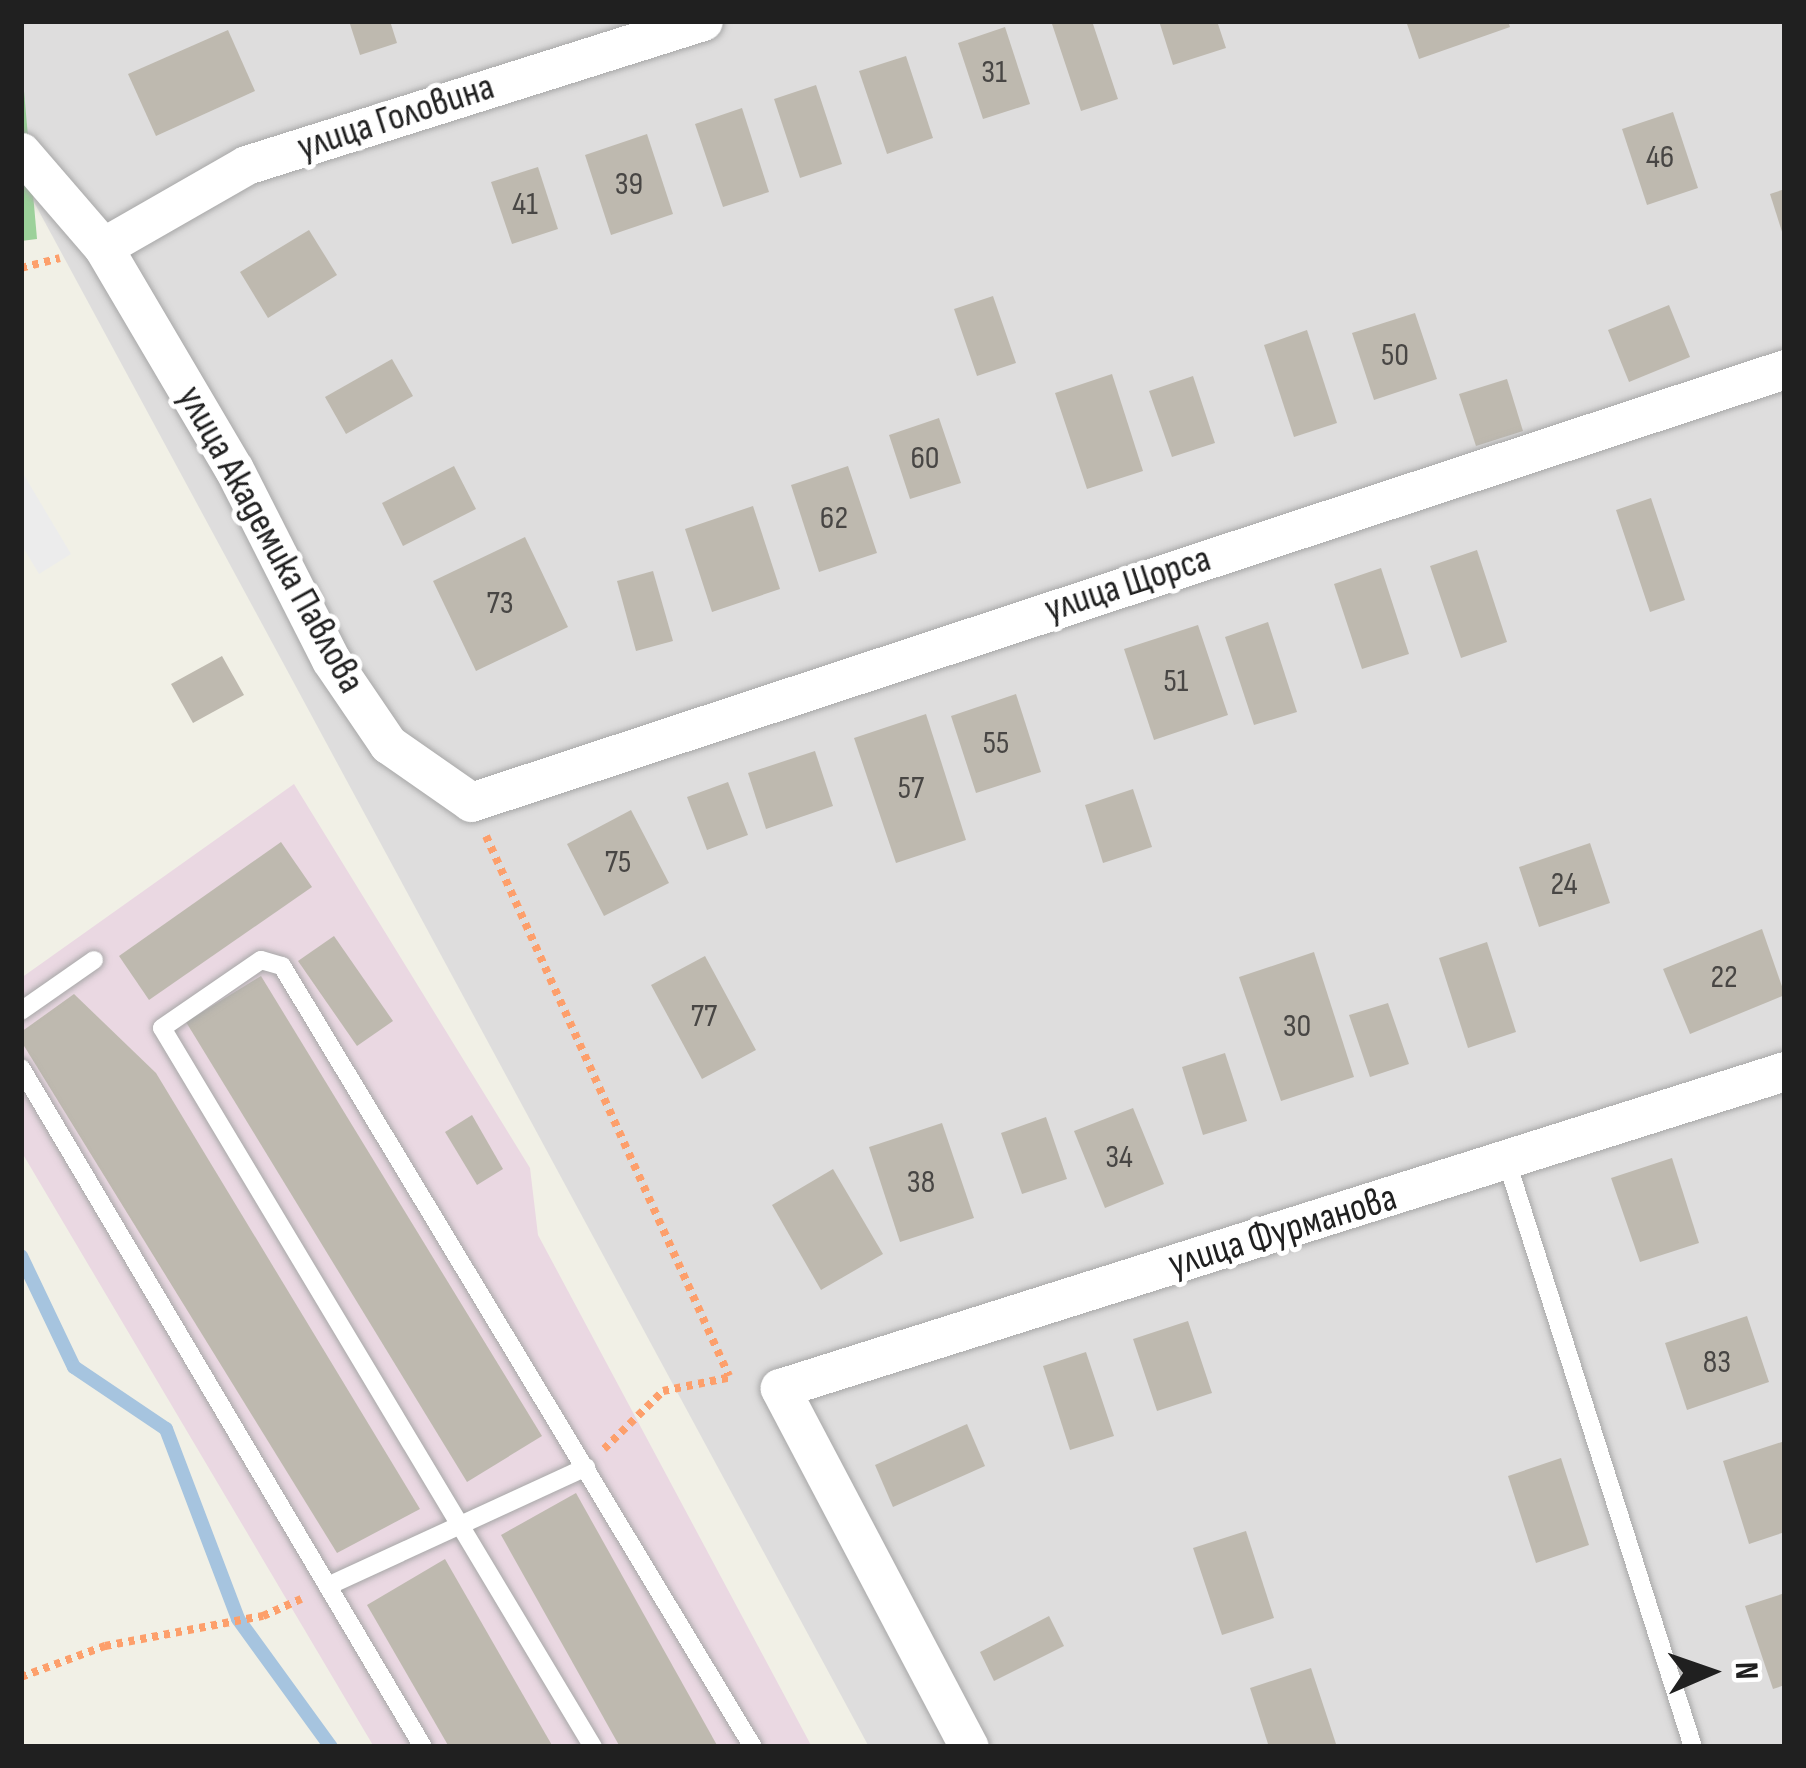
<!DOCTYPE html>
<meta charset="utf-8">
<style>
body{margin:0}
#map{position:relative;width:1806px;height:1768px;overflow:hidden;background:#f1f0e6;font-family:"Sofia Sans Condensed",sans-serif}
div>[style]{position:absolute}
.residential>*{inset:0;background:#dedddd}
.industrial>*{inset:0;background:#ead8e2}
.forest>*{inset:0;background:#9cd19a}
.parking>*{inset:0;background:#ececec}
.stream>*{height:14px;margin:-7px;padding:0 7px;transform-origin:7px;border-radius:7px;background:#a6c4df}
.building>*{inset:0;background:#beb9af}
.path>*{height:8px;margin-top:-4px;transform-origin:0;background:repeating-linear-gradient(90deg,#fd9f6b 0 6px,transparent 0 12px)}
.roads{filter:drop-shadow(0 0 3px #a7a7a7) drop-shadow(0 0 3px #a7a7a7)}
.lane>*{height:18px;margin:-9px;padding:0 9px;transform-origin:9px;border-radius:9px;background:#fff}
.street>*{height:39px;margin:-19.5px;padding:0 19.5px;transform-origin:19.5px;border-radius:19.5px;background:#fff}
span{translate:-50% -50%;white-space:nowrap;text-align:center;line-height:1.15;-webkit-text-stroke:10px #fff;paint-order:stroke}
.number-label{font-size:33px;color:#484644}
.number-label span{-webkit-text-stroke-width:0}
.street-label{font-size:39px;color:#202020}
.frame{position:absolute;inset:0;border:24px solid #202020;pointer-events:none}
.north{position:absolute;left:1650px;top:1612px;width:120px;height:120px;-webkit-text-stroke:9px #fff;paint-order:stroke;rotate:88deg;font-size:33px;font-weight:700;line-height:48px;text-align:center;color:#202020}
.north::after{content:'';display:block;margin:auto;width:42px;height:54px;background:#202020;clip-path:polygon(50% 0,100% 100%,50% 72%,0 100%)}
</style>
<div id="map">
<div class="residential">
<div style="clip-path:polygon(21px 21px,1785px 21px,1785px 1747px,869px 1747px,21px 178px)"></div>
</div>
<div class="industrial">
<div style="clip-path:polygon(294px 784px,530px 1168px,538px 1235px,812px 1747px,374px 1747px,21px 1151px,21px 978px)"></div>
</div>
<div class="forest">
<div style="clip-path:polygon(21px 57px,37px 239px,21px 241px)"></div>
</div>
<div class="parking">
<div style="clip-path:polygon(21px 470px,71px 554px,39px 574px,21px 544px)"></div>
</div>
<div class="stream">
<div style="left:21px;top:1256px;width:123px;rotate:64.5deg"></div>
<div style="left:74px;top:1367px;width:111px;rotate:34deg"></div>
<div style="left:166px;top:1429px;width:203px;rotate:69.2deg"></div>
<div style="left:238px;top:1619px;width:158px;rotate:54deg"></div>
</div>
<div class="building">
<div style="clip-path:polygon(349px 21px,390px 21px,397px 43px,360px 55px)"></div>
<div style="clip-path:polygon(1051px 21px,1092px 21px,1118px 99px,1081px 111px)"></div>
<div style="clip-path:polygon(1159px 21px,1217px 21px,1226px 48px,1173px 65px)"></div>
<div style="clip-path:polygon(1406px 21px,1508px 21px,1510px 27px,1419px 59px)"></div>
<div style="clip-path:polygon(1005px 27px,1030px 104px,983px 119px,958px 43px)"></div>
<div style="clip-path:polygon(228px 30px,255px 91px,156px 136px,128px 74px)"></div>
<div style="clip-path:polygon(906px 56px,933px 138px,887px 154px,859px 71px)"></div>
<div style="clip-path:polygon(816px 85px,842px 164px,800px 178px,774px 99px)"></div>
<div style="clip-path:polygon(742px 108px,769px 192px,723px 207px,695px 124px)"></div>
<div style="clip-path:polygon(1673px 112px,1698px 188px,1647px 205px,1622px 129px)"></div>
<div style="clip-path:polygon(647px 134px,673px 214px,611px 235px,585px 155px)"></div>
<div style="clip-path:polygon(538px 167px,558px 229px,512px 244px,491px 182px)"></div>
<div style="clip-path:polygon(1785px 189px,1785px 238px,1784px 238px,1770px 194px)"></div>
<div style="clip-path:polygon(309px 230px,337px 275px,268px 318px,240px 272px)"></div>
<div style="clip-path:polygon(993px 296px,1016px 363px,977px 376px,954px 309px)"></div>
<div style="clip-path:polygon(1669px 305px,1690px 357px,1629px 382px,1608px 330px)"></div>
<div style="clip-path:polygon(1415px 313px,1437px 379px,1374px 400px,1352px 333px)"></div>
<div style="clip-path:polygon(1307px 330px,1337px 423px,1294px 437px,1264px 345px)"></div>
<div style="clip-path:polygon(392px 359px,413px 396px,346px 434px,325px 397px)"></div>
<div style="clip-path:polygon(1112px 374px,1143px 471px,1087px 489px,1055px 393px)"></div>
<div style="clip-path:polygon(1193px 376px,1215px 443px,1172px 457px,1149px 391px)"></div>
<div style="clip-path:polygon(1507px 379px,1523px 431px,1476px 446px,1459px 394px)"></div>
<div style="clip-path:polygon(939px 418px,961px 483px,910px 499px,889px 435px)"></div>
<div style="clip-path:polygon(454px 466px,476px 509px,403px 546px,382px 503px)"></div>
<div style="clip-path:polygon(848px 466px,877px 553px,819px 572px,791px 485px)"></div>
<div style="clip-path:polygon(1651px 498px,1685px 600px,1650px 612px,1616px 510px)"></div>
<div style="clip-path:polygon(753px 506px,780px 589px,712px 612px,685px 529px)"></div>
<div style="clip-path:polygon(525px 537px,568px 627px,476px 671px,433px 581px)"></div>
<div style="clip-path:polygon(1477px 550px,1507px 642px,1461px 658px,1430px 566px)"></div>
<div style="clip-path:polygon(1381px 568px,1409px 654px,1362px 669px,1334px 584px)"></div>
<div style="clip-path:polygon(653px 571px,673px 641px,636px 651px,617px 581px)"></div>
<div style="clip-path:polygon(1268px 622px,1297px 712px,1254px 725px,1225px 637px)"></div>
<div style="clip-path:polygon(1198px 625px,1228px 715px,1154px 740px,1124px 649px)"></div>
<div style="clip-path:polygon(222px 656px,244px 695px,193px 723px,171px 684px)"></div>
<div style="clip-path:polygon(1016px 694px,1041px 772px,976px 793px,951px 716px)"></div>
<div style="clip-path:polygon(926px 714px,966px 840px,896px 863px,854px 738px)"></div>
<div style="clip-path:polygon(815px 751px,833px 806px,766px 829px,748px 773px)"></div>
<div style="clip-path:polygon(728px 782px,748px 835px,707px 850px,687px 797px)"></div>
<div style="clip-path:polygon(1133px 789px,1152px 847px,1103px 863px,1085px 805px)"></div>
<div style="clip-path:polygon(631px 810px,669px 883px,604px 916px,567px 844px)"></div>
<div style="clip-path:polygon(281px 842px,312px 887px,149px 1000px,119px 956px)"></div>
<div style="clip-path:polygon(1590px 843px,1610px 903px,1539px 927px,1519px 867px)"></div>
<div style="clip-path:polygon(1762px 929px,1785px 995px,1690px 1034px,1663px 969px)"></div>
<div style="clip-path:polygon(334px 936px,393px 1021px,357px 1046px,298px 961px)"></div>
<div style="clip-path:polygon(1487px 942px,1516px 1032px,1468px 1048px,1439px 958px)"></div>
<div style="clip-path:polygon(1314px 952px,1354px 1077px,1281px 1101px,1239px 977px)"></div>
<div style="clip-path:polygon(705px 956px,756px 1050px,702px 1079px,651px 985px)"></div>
<div style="clip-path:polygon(261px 976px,542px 1436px,467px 1482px,186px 1022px)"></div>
<div style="clip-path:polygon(74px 994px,156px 1073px,420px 1509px,337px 1553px,21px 1041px,21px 1032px)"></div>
<div style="clip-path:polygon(1388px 1003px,1409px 1064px,1370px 1077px,1349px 1015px)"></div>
<div style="clip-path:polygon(1225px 1053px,1247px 1121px,1203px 1135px,1182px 1067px)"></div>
<div style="clip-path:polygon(1133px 1108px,1164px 1184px,1105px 1208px,1074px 1131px)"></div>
<div style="clip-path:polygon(472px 1115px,503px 1169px,477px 1185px,445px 1132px)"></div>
<div style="clip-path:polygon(1046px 1117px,1067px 1179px,1022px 1194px,1001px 1133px)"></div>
<div style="clip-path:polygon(942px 1123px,974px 1218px,900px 1242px,869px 1147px)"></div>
<div style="clip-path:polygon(1672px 1158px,1699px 1243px,1640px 1262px,1611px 1178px)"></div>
<div style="clip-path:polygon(833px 1169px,883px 1254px,821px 1290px,772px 1205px)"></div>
<div style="clip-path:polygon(1747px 1316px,1769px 1382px,1687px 1410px,1665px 1343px)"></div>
<div style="clip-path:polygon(1188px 1321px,1212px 1393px,1157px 1411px,1133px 1339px)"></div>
<div style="clip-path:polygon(1086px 1352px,1114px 1436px,1070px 1450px,1043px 1366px)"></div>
<div style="clip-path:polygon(967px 1424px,985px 1466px,893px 1507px,875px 1465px)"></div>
<div style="clip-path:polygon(1785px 1441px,1785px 1532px,1749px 1544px,1723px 1461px)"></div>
<div style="clip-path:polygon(1561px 1458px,1589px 1545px,1536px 1563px,1508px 1476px)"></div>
<div style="clip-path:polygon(576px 1493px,718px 1747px,620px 1747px,501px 1535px)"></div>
<div style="clip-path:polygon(1246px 1531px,1274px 1618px,1222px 1635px,1193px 1548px)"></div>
<div style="clip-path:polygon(445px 1559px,553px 1747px,449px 1747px,367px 1605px)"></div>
<div style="clip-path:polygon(1785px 1593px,1785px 1685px,1773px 1689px,1745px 1606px)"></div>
<div style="clip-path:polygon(1049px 1616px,1064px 1646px,994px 1681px,980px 1652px)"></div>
<div style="clip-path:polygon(1311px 1668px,1337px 1747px,1269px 1747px,1250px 1688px)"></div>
</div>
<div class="path">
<div style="left:21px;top:268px;width:40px;rotate:-14.4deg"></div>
<div style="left:486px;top:836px;width:592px;rotate:65.77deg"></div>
<div style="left:604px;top:1449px;width:83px;rotate:-44.5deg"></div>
<div style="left:663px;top:1391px;width:70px;rotate:-11.5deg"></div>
<div style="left:21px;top:1677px;width:90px;rotate:-20.3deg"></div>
<div style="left:105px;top:1646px;width:161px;rotate:-10.8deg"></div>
<div style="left:263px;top:1616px;width:42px;rotate:-24.1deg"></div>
</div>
<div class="roads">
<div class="lane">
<div style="left:21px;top:1011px;width:89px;rotate:-34.9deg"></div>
<div style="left:21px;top:1068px;width:789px;rotate:59.37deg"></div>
<div style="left:1507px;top:1162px;width:614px;rotate:72.36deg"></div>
<div style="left:330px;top:1585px;width:282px;rotate:-24.7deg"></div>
<div style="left:593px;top:1747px;width:838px;rotate:-120.94deg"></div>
<div style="left:162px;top:1028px;width:120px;rotate:-34.5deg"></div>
<div style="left:261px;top:960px;width:22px;rotate:16deg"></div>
<div style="left:282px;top:966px;width:912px;rotate:58.91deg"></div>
</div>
<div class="street">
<div style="left:21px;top:152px;width:125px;rotate:49.2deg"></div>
<div style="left:103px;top:247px;width:258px;rotate:59.5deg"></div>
<div style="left:234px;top:469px;width:214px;rotate:63.1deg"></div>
<div style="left:331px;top:660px;width:102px;rotate:55.8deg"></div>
<div style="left:388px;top:744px;width:101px;rotate:34.9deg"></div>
<div style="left:471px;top:802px;width:1384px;rotate:-18.24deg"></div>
<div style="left:103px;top:247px;width:165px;rotate:-29.8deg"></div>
<div style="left:246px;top:165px;width:479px;rotate:-17.5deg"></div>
<div style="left:969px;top:1747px;width:406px;rotate:-117.8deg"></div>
<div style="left:780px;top:1388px;width:1054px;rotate:-17.51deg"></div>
</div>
</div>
<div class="number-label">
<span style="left:994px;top:73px">31</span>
<span style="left:1660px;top:158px">46</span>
<span style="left:629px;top:185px">39</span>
<span style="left:525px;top:205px">41</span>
<span style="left:1395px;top:356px">50</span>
<span style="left:925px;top:459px">60</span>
<span style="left:834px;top:519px">62</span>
<span style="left:500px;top:604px">73</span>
<span style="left:1176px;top:682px">51</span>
<span style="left:996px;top:744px">55</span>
<span style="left:911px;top:789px">57</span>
<span style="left:618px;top:863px">75</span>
<span style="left:1564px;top:885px">24</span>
<span style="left:1724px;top:978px">22</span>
<span style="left:704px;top:1017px">77</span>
<span style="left:1297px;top:1027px">30</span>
<span style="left:1119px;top:1158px">34</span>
<span style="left:921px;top:1183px">38</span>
<span style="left:1717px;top:1363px">83</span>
</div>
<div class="street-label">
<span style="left:396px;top:118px;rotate:-18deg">улица Головина</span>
<span style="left:270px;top:540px;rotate:61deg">улица Академика Павлова</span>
<span style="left:1128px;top:585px;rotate:-18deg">улица Щорса</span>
<span style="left:1283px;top:1232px;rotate:-17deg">улица Фурманова</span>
</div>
<div class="frame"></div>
<div class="north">N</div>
</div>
